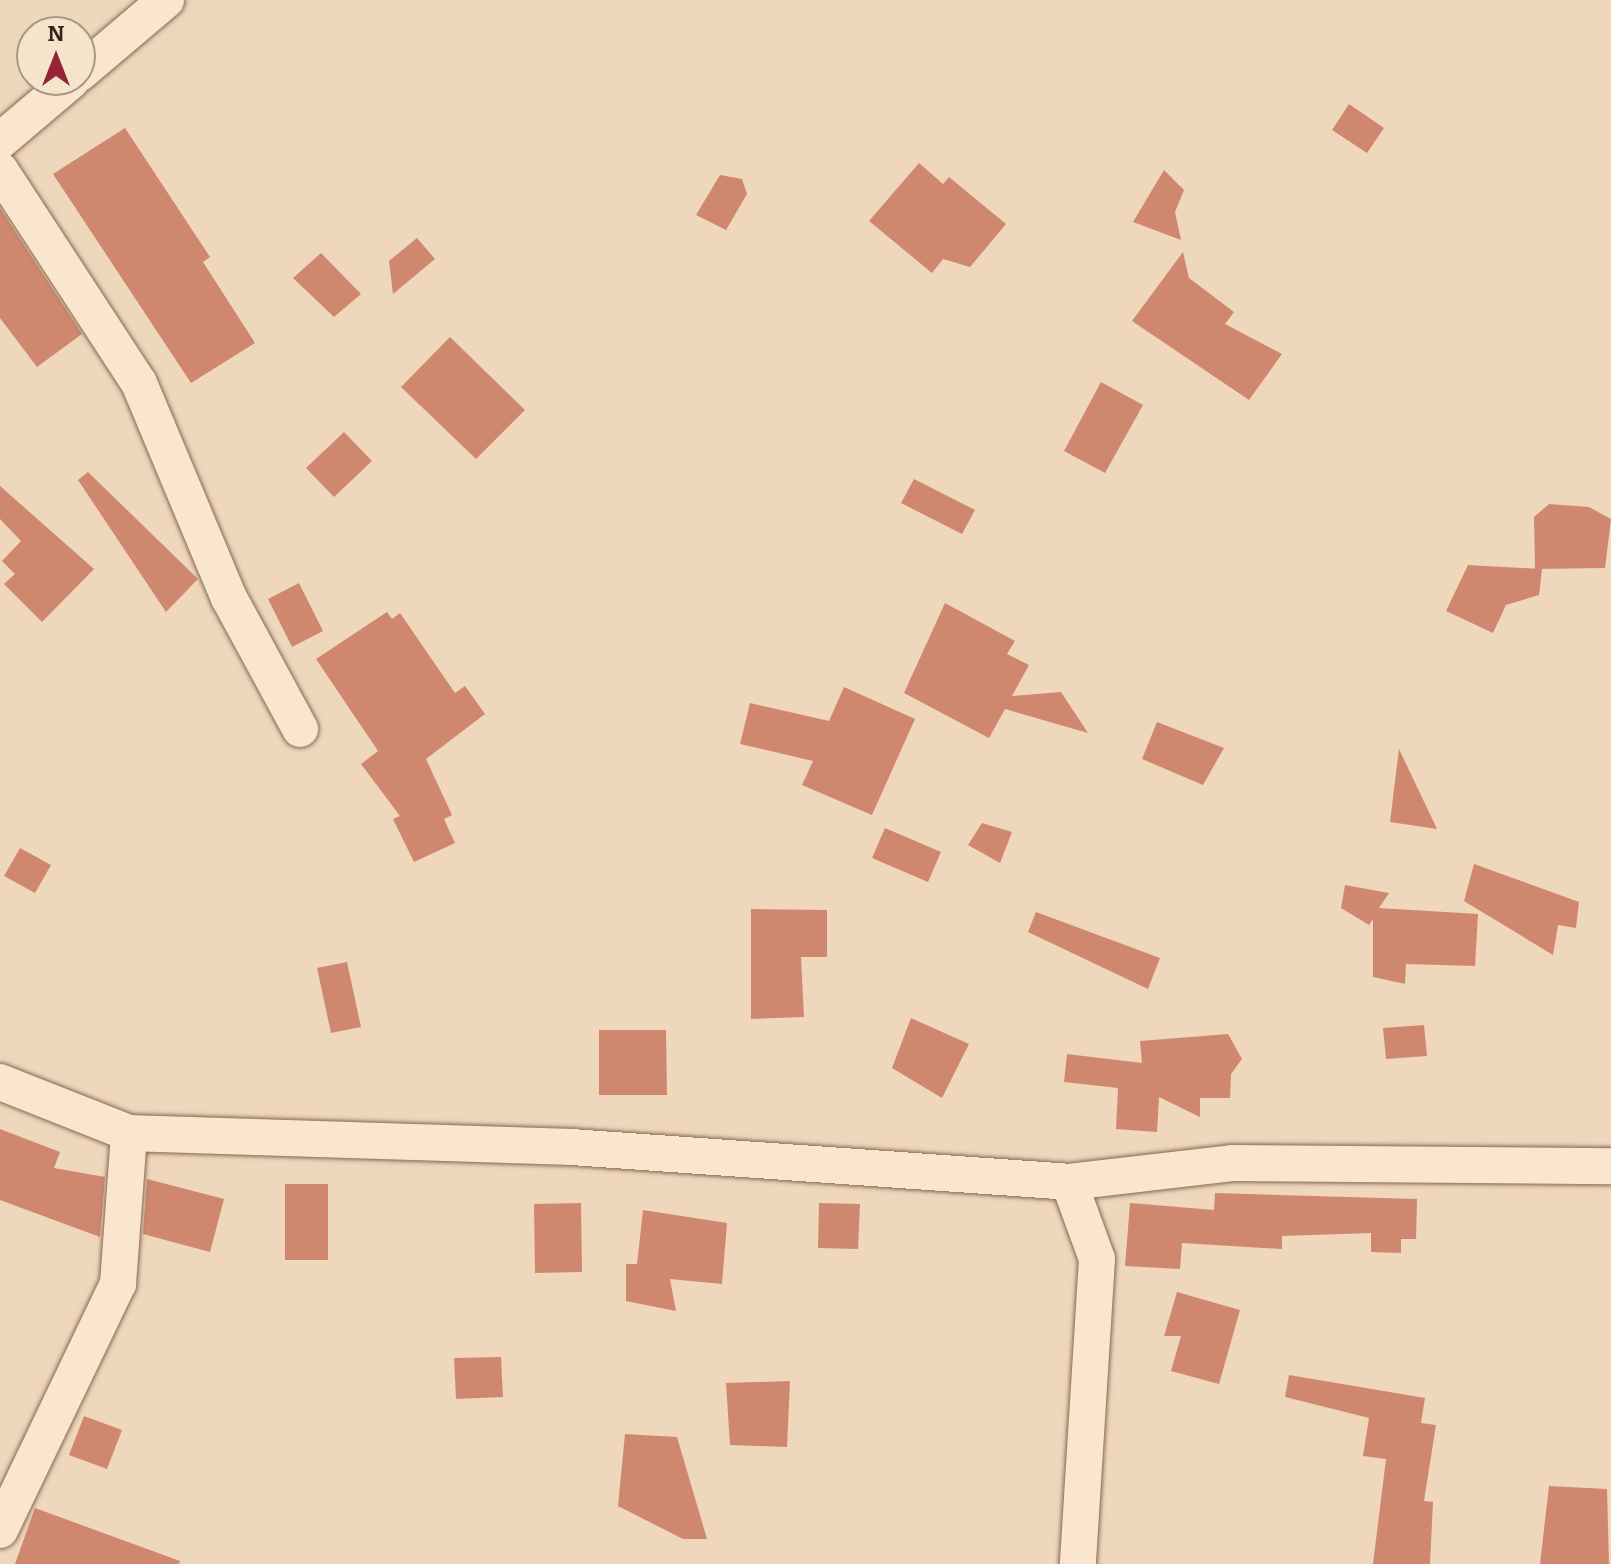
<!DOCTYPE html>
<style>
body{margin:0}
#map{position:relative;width:1611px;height:1564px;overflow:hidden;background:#efd7bb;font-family:Bitter,serif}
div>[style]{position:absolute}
.building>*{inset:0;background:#cf886f}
.roads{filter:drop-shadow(0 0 2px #866755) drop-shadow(0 0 2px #866755)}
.minor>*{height:36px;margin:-18px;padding:0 18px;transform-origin:18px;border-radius:18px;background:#fae6ce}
span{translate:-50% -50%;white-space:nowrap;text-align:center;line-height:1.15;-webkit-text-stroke:6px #f6e3cb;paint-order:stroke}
.north{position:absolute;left:16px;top:16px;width:80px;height:80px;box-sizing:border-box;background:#f6e3cb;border:2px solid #a99684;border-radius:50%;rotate:0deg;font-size:22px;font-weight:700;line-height:32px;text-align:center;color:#35231a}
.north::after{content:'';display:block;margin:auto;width:28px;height:36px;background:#972337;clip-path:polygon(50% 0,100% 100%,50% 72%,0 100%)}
</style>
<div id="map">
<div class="building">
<div style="clip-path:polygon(1349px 104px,1384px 128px,1367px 153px,1332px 130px)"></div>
<div style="clip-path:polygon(125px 128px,210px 257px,203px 262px,255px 343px,191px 383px,53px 174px)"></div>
<div style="clip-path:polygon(919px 163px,943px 184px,949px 177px,1006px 224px,970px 267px,943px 259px,932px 273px,869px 221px)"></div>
<div style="clip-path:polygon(1164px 170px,1184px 190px,1175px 212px,1181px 240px,1133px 222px)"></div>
<div style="clip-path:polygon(720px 175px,742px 179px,747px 194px,726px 230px,696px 215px)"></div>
<div style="clip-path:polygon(0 208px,82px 334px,37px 367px,0 318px)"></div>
<div style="clip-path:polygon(417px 238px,435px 259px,393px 294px,389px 261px)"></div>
<div style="clip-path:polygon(1183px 252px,1189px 278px,1234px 312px,1225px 324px,1282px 354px,1249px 400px,1132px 321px)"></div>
<div style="clip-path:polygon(321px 253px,361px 294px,334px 317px,293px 278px)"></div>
<div style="clip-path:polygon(450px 337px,525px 410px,476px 459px,401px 387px)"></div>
<div style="clip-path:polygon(1101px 382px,1143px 405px,1105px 473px,1064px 451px)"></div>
<div style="clip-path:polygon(344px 432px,372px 461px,334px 497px,306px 468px)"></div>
<div style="clip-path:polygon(88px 472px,198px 579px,166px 612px,78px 480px)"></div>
<div style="clip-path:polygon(914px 479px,975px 510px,962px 534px,901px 503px)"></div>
<div style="clip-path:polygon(0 486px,94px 569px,42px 622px,4px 584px,15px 574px,2px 561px,21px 541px,0 519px)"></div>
<div style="clip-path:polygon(1549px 504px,1589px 507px,1611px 519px,1605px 568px,1535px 569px,1534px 517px)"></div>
<div style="clip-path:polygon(1468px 565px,1542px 569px,1539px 595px,1506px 605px,1493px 633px,1446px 611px)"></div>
<div style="clip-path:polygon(299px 583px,323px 631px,292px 647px,268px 599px)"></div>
<div style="clip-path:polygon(945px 603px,1015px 641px,1007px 654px,1029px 665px,1012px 696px,1061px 692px,1088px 733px,1005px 709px,989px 738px,904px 693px)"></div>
<div style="clip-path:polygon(387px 612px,392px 619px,400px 613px,455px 693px,465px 686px,485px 714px,426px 759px,452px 815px,444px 819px,455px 843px,414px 862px,393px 819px,400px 816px,361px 764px,378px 751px,316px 659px)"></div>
<div style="clip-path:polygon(844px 687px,915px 719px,872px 815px,802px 785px,813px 761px,740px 744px,750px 703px,829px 721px)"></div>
<div style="clip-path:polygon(1157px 722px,1224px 748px,1203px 785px,1142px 759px)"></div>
<div style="clip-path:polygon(1399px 749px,1437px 829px,1390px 822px)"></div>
<div style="clip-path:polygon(982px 823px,1012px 832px,1000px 863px,968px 845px)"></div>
<div style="clip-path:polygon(885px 828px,941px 852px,928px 882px,872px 858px)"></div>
<div style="clip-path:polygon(20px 848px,51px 865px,35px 893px,4px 876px)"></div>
<div style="clip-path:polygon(1474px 864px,1579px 902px,1576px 928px,1558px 925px,1553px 955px,1464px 901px)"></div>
<div style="clip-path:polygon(1345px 885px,1389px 893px,1379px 908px,1478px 914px,1475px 966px,1406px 964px,1405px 984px,1373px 977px,1373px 919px,1369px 925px,1341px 908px)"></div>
<div style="clip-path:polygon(751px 909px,827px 910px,827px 957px,801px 957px,804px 1017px,751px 1019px)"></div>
<div style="clip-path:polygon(1036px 912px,1160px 958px,1148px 989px,1028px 932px)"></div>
<div style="clip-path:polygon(347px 962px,361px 1027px,331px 1033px,317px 968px)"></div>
<div style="clip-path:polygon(911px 1018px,969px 1044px,942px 1098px,892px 1068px)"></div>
<div style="clip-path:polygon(1424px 1025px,1427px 1056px,1386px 1059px,1383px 1028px)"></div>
<div style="clip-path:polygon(599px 1030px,666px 1030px,667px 1095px,599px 1095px)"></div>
<div style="clip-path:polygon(1228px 1034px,1242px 1059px,1231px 1074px,1230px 1098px,1200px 1098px,1200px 1117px,1159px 1097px,1157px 1132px,1116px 1129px,1118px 1088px,1064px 1082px,1067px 1054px,1142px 1063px,1140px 1041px)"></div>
<div style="clip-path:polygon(0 1129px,60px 1152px,54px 1168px,105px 1177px,100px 1237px,0 1200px)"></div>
<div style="clip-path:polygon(147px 1179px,224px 1199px,210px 1252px,143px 1234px)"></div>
<div style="clip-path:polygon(285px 1184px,328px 1184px,328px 1260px,285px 1260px)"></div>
<div style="clip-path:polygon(1215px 1193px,1417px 1199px,1416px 1239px,1401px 1239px,1401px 1253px,1371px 1252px,1371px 1233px,1282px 1236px,1282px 1249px,1182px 1243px,1180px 1269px,1125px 1266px,1130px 1203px,1214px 1210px)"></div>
<div style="clip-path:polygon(581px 1203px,582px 1272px,535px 1273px,534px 1204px)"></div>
<div style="clip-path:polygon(819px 1203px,860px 1204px,858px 1249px,818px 1248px)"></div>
<div style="clip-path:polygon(643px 1210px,727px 1223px,722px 1284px,670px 1279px,676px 1311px,626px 1301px,626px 1264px,637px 1264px)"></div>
<div style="clip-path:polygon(1177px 1292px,1240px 1310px,1219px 1384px,1171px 1371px,1181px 1336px,1164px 1336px)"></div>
<div style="clip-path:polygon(501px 1357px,503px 1397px,456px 1399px,454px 1358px)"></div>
<div style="clip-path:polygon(1289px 1375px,1425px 1398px,1421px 1423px,1436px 1425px,1424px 1501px,1433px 1502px,1430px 1564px,1373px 1564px,1386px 1459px,1363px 1456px,1369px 1418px,1285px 1397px)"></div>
<div style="clip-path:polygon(790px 1381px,787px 1447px,730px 1445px,726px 1383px)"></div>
<div style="clip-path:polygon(84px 1416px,122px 1430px,107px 1469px,69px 1455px)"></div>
<div style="clip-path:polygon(625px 1434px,677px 1437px,707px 1539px,683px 1539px,618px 1506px)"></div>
<div style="clip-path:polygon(1549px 1486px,1607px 1489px,1609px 1564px,1540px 1564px)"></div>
<div style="clip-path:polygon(35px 1508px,180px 1561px,179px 1564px,15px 1564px)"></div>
</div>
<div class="roads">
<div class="minor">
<div style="left:80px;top:73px;width:113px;rotate:-40.3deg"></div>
<div style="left:0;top:141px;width:94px;rotate:-40.3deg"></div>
<div style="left:0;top:170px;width:254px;rotate:56.9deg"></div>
<div style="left:139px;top:383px;width:233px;rotate:67.3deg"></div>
<div style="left:229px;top:598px;width:149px;rotate:61.5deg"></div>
<div style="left:0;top:1082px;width:139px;rotate:21.6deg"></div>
<div style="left:129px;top:1133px;width:442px;rotate:1.8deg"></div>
<div style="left:571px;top:1147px;width:499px;rotate:4deg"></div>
<div style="left:1069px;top:1182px;width:82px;rotate:70deg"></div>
<div style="left:1097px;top:1259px;width:306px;rotate:93.6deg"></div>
<div style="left:1069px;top:1182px;width:164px;rotate:-6.6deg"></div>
<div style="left:1232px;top:1163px;width:379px;rotate:0.5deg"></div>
<div style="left:0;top:1530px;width:273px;rotate:-64.4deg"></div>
<div style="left:118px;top:1284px;width:151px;rotate:-85.8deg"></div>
</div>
</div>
<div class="north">N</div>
</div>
